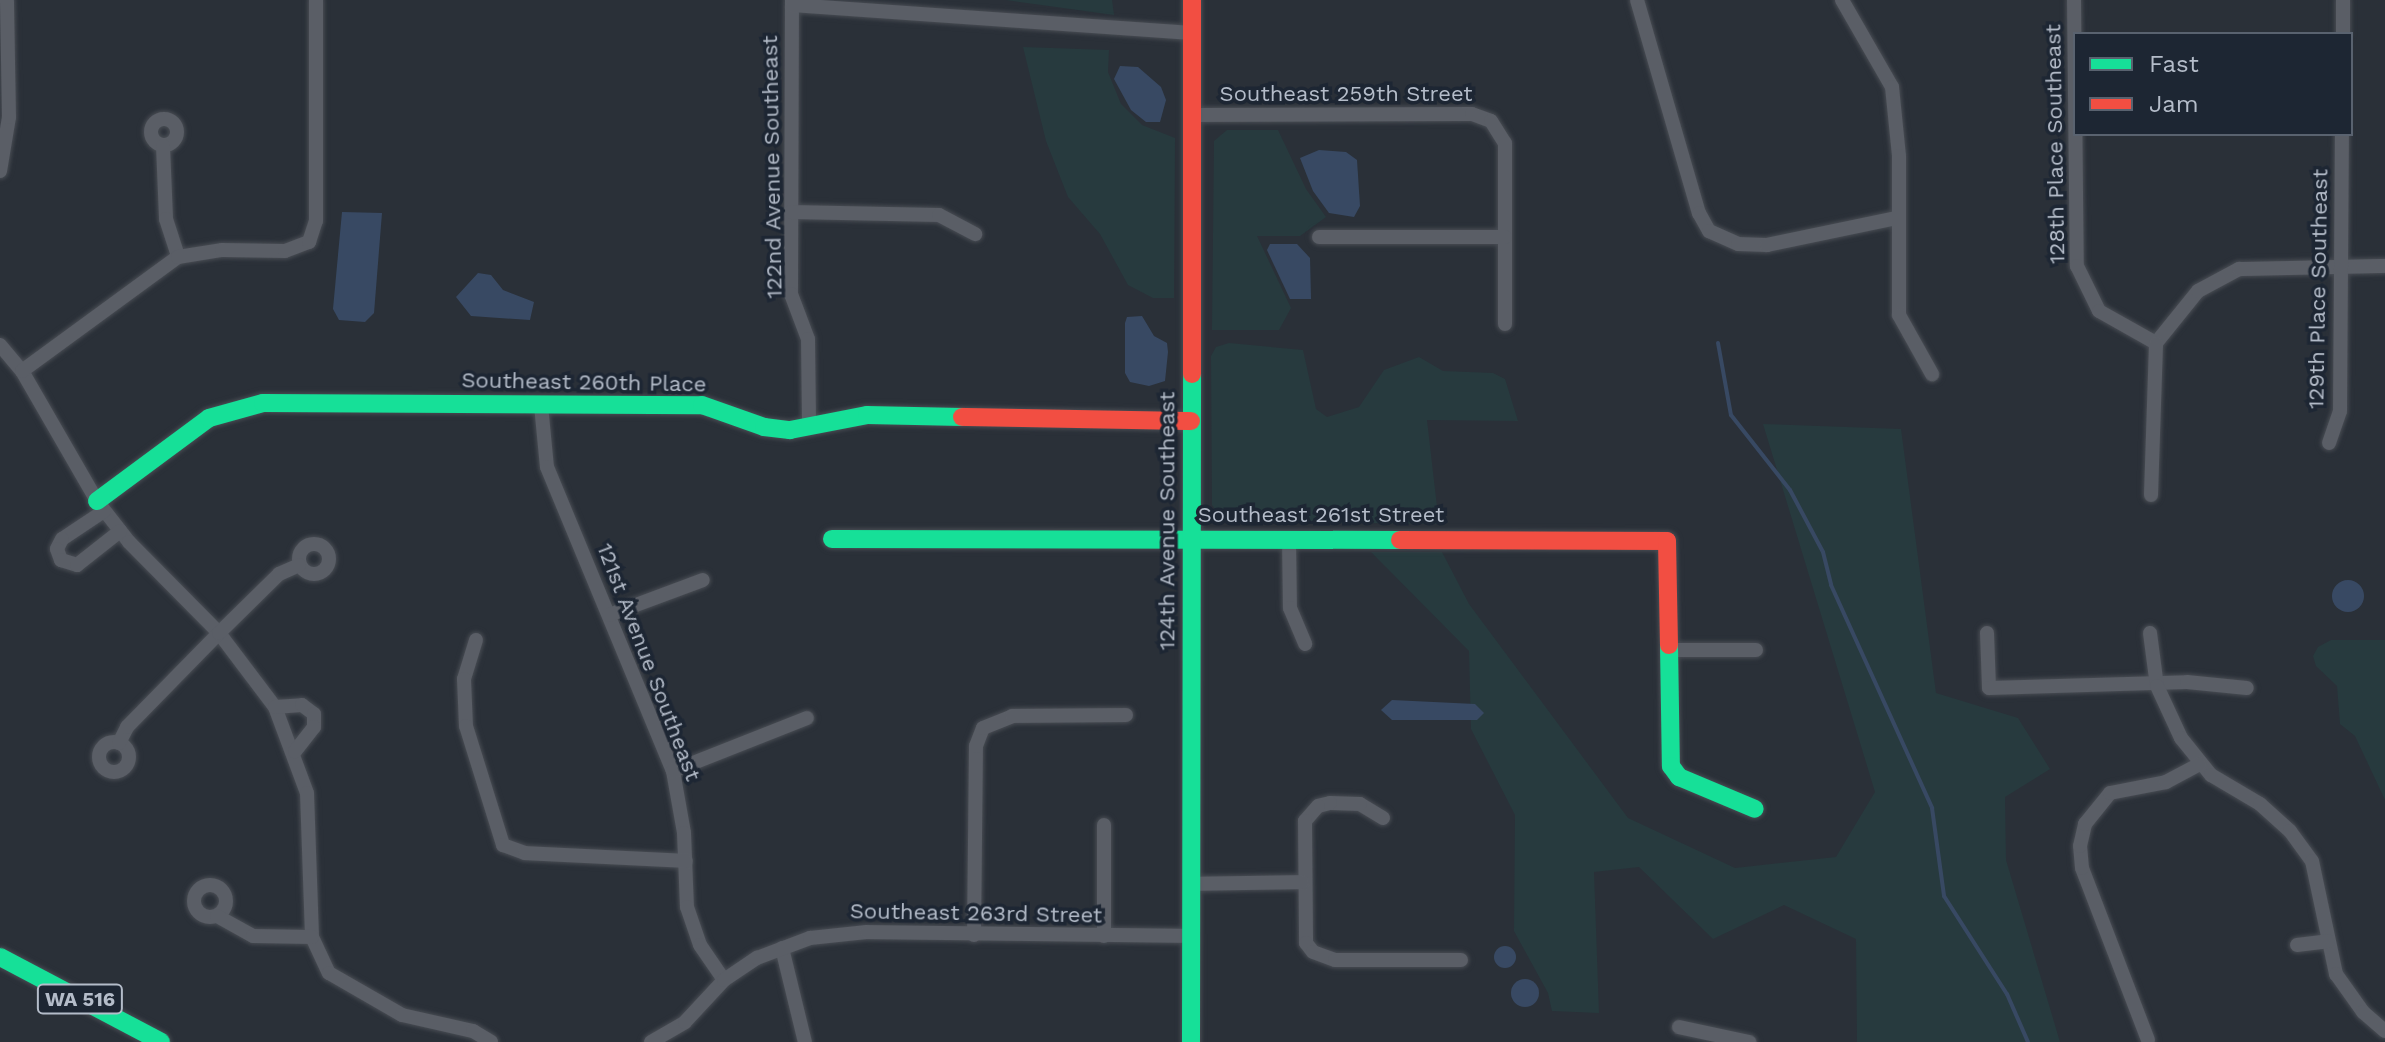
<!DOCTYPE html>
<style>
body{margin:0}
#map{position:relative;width:2385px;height:1042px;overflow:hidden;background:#2a3038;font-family:"Work Sans",sans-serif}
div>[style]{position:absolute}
.green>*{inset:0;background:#273a3e}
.water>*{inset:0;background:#384963}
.round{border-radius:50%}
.stream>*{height:4px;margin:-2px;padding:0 2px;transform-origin:2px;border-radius:2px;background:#384963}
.roads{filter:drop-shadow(0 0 2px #484c53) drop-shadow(0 0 2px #484c53)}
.street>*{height:14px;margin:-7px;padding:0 7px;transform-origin:7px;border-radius:7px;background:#5a5e66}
.street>.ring{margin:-7px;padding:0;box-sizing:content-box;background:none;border:14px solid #5a5e66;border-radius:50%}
.fast>*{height:18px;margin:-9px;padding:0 9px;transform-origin:9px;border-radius:9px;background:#16e098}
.jam>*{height:18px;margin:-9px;padding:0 9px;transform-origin:9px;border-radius:9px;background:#f24e42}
span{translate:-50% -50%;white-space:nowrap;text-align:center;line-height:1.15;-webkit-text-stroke:7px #1d2633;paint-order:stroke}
.shield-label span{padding:2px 6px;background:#1d2633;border:2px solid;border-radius:6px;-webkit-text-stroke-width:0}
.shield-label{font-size:20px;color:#b4bcc9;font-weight:700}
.street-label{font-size:22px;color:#b4bcc9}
.legend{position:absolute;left:2073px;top:32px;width:280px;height:104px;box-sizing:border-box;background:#1d2633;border:2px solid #59626f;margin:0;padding:10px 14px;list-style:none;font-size:24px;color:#b4bcc9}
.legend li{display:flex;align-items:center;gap:16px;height:40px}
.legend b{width:40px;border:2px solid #59626f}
</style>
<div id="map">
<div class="green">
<div style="clip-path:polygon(1006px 0,1112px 0,1114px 15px)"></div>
<div style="clip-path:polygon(1023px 47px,1109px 50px,1108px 72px,1121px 104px,1142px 125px,1175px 138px,1174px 298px,1153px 298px,1128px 285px,1100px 234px,1068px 197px,1046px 141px)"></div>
<div style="clip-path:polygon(1227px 130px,1278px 130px,1306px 189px,1326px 217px,1300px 236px,1257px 236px,1291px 308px,1279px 330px,1212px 330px,1214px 141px)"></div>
<div style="clip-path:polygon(1229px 343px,1303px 350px,1316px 409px,1327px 417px,1359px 407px,1384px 370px,1419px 357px,1443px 371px,1493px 373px,1505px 379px,1518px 421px,1427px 420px,1439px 524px,1224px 521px,1212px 505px,1211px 356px,1216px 347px)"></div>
<div style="clip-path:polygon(1763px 424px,1901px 429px,1936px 693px,2018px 718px,2050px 769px,2005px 797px,2006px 860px,2060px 1042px,1857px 1042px,1856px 939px,1784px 905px,1713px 939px,1639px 867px,1594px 872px,1599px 1013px,1552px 1011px,1548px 993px,1514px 931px,1515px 815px,1471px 729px,1469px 651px,1371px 552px,1442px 552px,1469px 604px,1628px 818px,1735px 868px,1836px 857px,1875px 792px)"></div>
<div style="clip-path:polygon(2331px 640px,2385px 640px,2385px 800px,2355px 736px,2340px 724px,2337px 686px,2316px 666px,2313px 656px,2318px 647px)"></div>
</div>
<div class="water">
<div style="clip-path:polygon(1120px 66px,1138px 67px,1161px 87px,1166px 100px,1160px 122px,1146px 122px,1131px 110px,1114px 79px)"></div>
<div style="clip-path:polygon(1319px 150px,1346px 152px,1357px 160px,1360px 206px,1354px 217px,1329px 213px,1313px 191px,1300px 158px)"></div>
<div style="clip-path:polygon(342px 212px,382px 213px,374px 313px,365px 322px,339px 320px,333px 309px)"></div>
<div style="clip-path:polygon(1270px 244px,1297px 244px,1310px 258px,1311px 299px,1290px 299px,1267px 250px)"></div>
<div style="clip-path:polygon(478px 273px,491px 275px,503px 290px,534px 302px,530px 320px,471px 316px,456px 297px)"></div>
<div style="clip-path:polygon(1142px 316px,1154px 336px,1167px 343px,1168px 352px,1165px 381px,1149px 386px,1130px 382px,1125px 373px,1125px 323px,1127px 317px)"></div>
<div class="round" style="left:2332px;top:580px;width:32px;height:32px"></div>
<div style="clip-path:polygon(1392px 700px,1475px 704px,1484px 713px,1477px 720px,1392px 720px,1381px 710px)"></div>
<div class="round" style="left:1494px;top:946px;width:22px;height:22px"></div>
<div class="round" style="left:1511px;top:979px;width:28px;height:28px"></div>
</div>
<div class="stream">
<div style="left:1718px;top:343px;width:73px;rotate:79.8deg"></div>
<div style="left:1731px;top:415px;width:95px;rotate:51.8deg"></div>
<div style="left:1790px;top:490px;width:70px;rotate:62deg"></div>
<div style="left:1823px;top:552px;width:34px;rotate:76deg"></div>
<div style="left:1831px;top:585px;width:245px;rotate:65.6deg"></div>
<div style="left:1932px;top:808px;width:89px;rotate:82.2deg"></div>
<div style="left:1944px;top:896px;width:117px;rotate:57.3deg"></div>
<div style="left:2007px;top:994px;width:52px;rotate:66.4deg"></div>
</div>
<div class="roads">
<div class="street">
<div style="left:792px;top:0;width:294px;rotate:90.2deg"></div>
<div style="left:791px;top:294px;width:48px;rotate:69.3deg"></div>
<div style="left:808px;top:339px;width:88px;rotate:89.3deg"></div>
<div style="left:1637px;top:0;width:222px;rotate:73.8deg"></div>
<div style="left:1699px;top:213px;width:21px;rotate:61deg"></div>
<div style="left:1709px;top:231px;width:32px;rotate:24deg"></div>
<div style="left:1738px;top:244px;width:29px;rotate:2deg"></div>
<div style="left:1767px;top:245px;width:132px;rotate:-11.8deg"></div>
<div style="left:1842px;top:0;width:100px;rotate:60.1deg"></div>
<div style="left:1892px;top:87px;width:69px;rotate:84.2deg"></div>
<div style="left:1899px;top:156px;width:159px;rotate:90deg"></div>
<div style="left:1899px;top:315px;width:68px;rotate:60.8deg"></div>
<div style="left:2074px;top:0;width:266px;rotate:89.4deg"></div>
<div style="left:2077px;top:266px;width:50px;rotate:63.9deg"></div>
<div style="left:2099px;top:311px;width:65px;rotate:29.3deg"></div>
<div style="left:792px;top:5px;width:401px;rotate:4deg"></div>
<div style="left:2343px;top:34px;width:34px;rotate:-90deg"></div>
<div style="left:1192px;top:115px;width:280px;rotate:-0.2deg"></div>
<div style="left:1472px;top:114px;width:20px;rotate:20deg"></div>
<div style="left:1491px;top:121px;width:26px;rotate:58deg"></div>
<div style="left:1505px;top:143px;width:181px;rotate:90deg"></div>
<div class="ring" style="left:151px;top:119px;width:12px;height:12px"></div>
<div style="left:163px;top:146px;width:73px;rotate:87.6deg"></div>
<div style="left:166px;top:219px;width:40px;rotate:72deg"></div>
<div style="left:0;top:171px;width:55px;rotate:-80.5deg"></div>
<div style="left:9px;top:117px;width:117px;rotate:-91deg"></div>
<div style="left:791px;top:212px;width:148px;rotate:1.2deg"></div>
<div style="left:939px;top:215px;width:41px;rotate:27.8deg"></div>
<div style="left:1319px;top:237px;width:186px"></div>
<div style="left:2156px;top:343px;width:67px;rotate:-51.1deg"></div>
<div style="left:2198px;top:291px;width:47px;rotate:-28.2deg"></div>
<div style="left:2239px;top:269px;width:146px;rotate:-1.2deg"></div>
<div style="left:0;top:345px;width:34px;rotate:50deg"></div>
<div style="left:22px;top:371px;width:150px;rotate:60deg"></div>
<div style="left:97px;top:501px;width:52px;rotate:52deg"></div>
<div style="left:129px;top:542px;width:128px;rotate:45.3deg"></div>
<div style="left:219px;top:633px;width:93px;rotate:52.9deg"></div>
<div style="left:275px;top:707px;width:92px;rotate:69.6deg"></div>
<div style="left:307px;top:793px;width:144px;rotate:88deg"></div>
<div style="left:312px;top:937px;width:40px;rotate:65deg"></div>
<div style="left:329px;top:973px;width:84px;rotate:29.9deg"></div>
<div style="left:402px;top:1015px;width:73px;rotate:12.7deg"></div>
<div style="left:473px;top:1031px;width:21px;rotate:31deg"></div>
<div style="left:22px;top:371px;width:193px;rotate:-36.2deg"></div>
<div style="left:178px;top:257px;width:45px;rotate:-9deg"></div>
<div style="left:222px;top:250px;width:63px;rotate:0.9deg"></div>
<div style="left:285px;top:251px;width:26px;rotate:-21deg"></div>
<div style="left:309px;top:242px;width:22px;rotate:-72deg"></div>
<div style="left:316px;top:221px;width:221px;rotate:-90deg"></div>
<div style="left:541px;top:405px;width:62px;rotate:84.5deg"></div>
<div style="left:547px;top:467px;width:329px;rotate:67.5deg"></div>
<div style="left:673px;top:771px;width:63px;rotate:79.9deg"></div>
<div style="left:684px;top:833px;width:74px;rotate:87.7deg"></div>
<div style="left:687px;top:907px;width:40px;rotate:71.1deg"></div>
<div style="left:700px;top:945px;width:42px;rotate:55.6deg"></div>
<div style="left:2329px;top:443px;width:34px;rotate:-71deg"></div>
<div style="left:2340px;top:411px;width:277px;rotate:-89.6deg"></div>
<div style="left:2151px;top:495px;width:152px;rotate:-88.1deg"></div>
<div style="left:104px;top:511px;width:50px;rotate:146.3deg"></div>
<div style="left:62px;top:539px;width:11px;rotate:117deg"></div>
<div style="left:57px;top:549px;width:12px;rotate:70deg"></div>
<div style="left:61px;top:560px;width:17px;rotate:17deg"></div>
<div style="left:77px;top:565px;width:55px;rotate:-38.3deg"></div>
<div style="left:1289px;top:539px;width:69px;rotate:89.2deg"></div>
<div style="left:1290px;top:608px;width:39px;rotate:67deg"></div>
<div class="ring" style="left:299px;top:544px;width:16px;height:16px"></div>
<div style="left:609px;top:615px;width:100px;rotate:-20.4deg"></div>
<div style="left:1987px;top:633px;width:55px;rotate:87.9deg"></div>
<div style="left:1989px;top:688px;width:198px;rotate:-1.7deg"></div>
<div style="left:2187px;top:682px;width:60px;rotate:5.7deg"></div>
<div style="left:2150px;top:633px;width:53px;rotate:82.5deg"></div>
<div style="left:2157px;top:686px;width:57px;rotate:65.2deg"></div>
<div style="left:2181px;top:738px;width:48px;rotate:51deg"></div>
<div style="left:2211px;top:775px;width:57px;rotate:30.6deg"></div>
<div style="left:2260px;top:804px;width:40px;rotate:42deg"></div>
<div style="left:2290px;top:831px;width:37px;rotate:54deg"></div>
<div style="left:2312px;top:861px;width:116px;rotate:78deg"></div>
<div style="left:2336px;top:974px;width:47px;rotate:54.6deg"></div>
<div style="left:2363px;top:1012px;width:29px;rotate:41deg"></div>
<div style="left:476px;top:640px;width:41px;rotate:107.1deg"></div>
<div style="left:464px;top:679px;width:47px;rotate:87.6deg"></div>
<div style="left:466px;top:726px;width:125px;rotate:72.7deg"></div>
<div style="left:503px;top:845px;width:23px;rotate:20deg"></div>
<div style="left:525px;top:853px;width:161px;rotate:2.8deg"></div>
<div style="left:1667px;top:650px;width:89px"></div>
<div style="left:275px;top:707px;width:27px;rotate:-4deg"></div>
<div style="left:302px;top:705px;width:15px;rotate:37deg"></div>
<div style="left:314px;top:714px;width:13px;rotate:90deg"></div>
<div style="left:314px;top:727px;width:31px;rotate:128deg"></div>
<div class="ring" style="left:99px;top:742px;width:16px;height:16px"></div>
<div style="left:119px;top:743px;width:18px;rotate:-63deg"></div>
<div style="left:127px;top:727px;width:132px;rotate:-45.6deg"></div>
<div style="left:219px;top:633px;width:84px;rotate:-44.5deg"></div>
<div style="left:279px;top:574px;width:22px;rotate:-24deg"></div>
<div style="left:673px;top:771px;width:144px;rotate:-21.6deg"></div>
<div style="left:1383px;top:818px;width:27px;rotate:-149deg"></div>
<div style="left:1360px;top:804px;width:30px;rotate:-178deg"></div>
<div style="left:1330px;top:803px;width:12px;rotate:166deg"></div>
<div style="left:1318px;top:806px;width:20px;rotate:131deg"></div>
<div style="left:1305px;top:821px;width:122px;rotate:89.5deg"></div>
<div style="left:1306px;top:943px;width:11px;rotate:52deg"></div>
<div style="left:1313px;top:952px;width:23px;rotate:20deg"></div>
<div style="left:1335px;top:960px;width:126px"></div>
<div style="left:1104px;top:825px;width:111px;rotate:90deg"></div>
<div style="left:1190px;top:884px;width:112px;rotate:-1deg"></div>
<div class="ring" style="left:194px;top:885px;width:18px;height:18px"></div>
<div style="left:217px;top:916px;width:41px;rotate:29.1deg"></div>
<div style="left:253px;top:936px;width:59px;rotate:1deg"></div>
<div style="left:974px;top:935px;width:189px;rotate:-89.4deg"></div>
<div style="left:976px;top:746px;width:19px;rotate:-69deg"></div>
<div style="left:983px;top:728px;width:31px;rotate:-22deg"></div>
<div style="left:1012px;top:716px;width:114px;rotate:-0.5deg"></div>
<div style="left:2297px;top:945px;width:31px;rotate:-7deg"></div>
<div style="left:782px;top:948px;width:97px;rotate:76.3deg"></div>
<div style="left:1679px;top:1027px;width:72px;rotate:12.1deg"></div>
<div style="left:2148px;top:1040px;width:184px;rotate:-111deg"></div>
<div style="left:2082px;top:868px;width:22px;rotate:-95deg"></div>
<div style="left:2080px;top:846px;width:23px;rotate:-77deg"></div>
<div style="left:2085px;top:824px;width:40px;rotate:-51deg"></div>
<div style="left:2110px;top:793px;width:57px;rotate:-11.1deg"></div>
<div style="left:2166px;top:782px;width:38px;rotate:-28deg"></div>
<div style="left:651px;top:1042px;width:39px;rotate:-30deg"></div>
<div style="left:685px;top:1022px;width:57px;rotate:-47.1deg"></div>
<div style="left:724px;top:980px;width:40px;rotate:-34deg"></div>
<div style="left:757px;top:958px;width:57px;rotate:-20.7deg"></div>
<div style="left:810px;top:938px;width:57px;rotate:-6deg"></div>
<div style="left:867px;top:932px;width:324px;rotate:0.7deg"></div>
</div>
<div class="fast">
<div style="left:97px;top:501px;width:139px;rotate:-36.5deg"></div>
<div style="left:209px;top:418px;width:56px;rotate:-15.5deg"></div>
<div style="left:263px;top:403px;width:439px;rotate:0.3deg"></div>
<div style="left:702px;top:405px;width:66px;rotate:19.5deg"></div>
<div style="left:764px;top:427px;width:26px;rotate:7deg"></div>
<div style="left:790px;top:430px;width:78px;rotate:-11deg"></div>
<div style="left:867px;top:415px;width:95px;rotate:1.2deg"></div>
<div style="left:832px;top:539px;width:568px;rotate:0.1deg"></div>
<div style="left:1669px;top:645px;width:121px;rotate:89.1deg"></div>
<div style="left:1671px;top:766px;width:14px;rotate:54deg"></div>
<div style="left:1679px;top:777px;width:82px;rotate:22.8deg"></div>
<div style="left:0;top:957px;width:182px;rotate:27.8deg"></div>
<div style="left:1191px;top:1042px;width:668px;rotate:-89.91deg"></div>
</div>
<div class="jam">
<div style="left:1192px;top:374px;width:374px;rotate:-90deg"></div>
<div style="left:962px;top:417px;width:229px;rotate:1deg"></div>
<div style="left:1400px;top:540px;width:267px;rotate:0.2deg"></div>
<div style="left:1667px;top:541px;width:104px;rotate:88.9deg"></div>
</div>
</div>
<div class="shield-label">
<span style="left:80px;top:999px">WA 516</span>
</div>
<div class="street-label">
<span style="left:1346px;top:94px">Southeast 259th Street</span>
<span style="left:2055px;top:144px;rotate:-91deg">128th Place Southeast</span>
<span style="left:772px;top:167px;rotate:-91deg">122nd Avenue Southeast</span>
<span style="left:2318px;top:289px;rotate:-89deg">129th Place Southeast</span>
<span style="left:584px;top:382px;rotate:1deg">Southeast 260th Place</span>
<span style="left:1321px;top:515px">Southeast 261st Street</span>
<span style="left:1167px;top:521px;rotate:-90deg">124th Avenue Southeast</span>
<span style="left:649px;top:662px;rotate:69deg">121st Avenue Southeast</span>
<span style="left:976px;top:913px;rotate:1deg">Southeast 263rd Street</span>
</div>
<ul class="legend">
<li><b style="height:10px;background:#16e098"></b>Fast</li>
<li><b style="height:10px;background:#f24e42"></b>Jam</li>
</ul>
</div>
